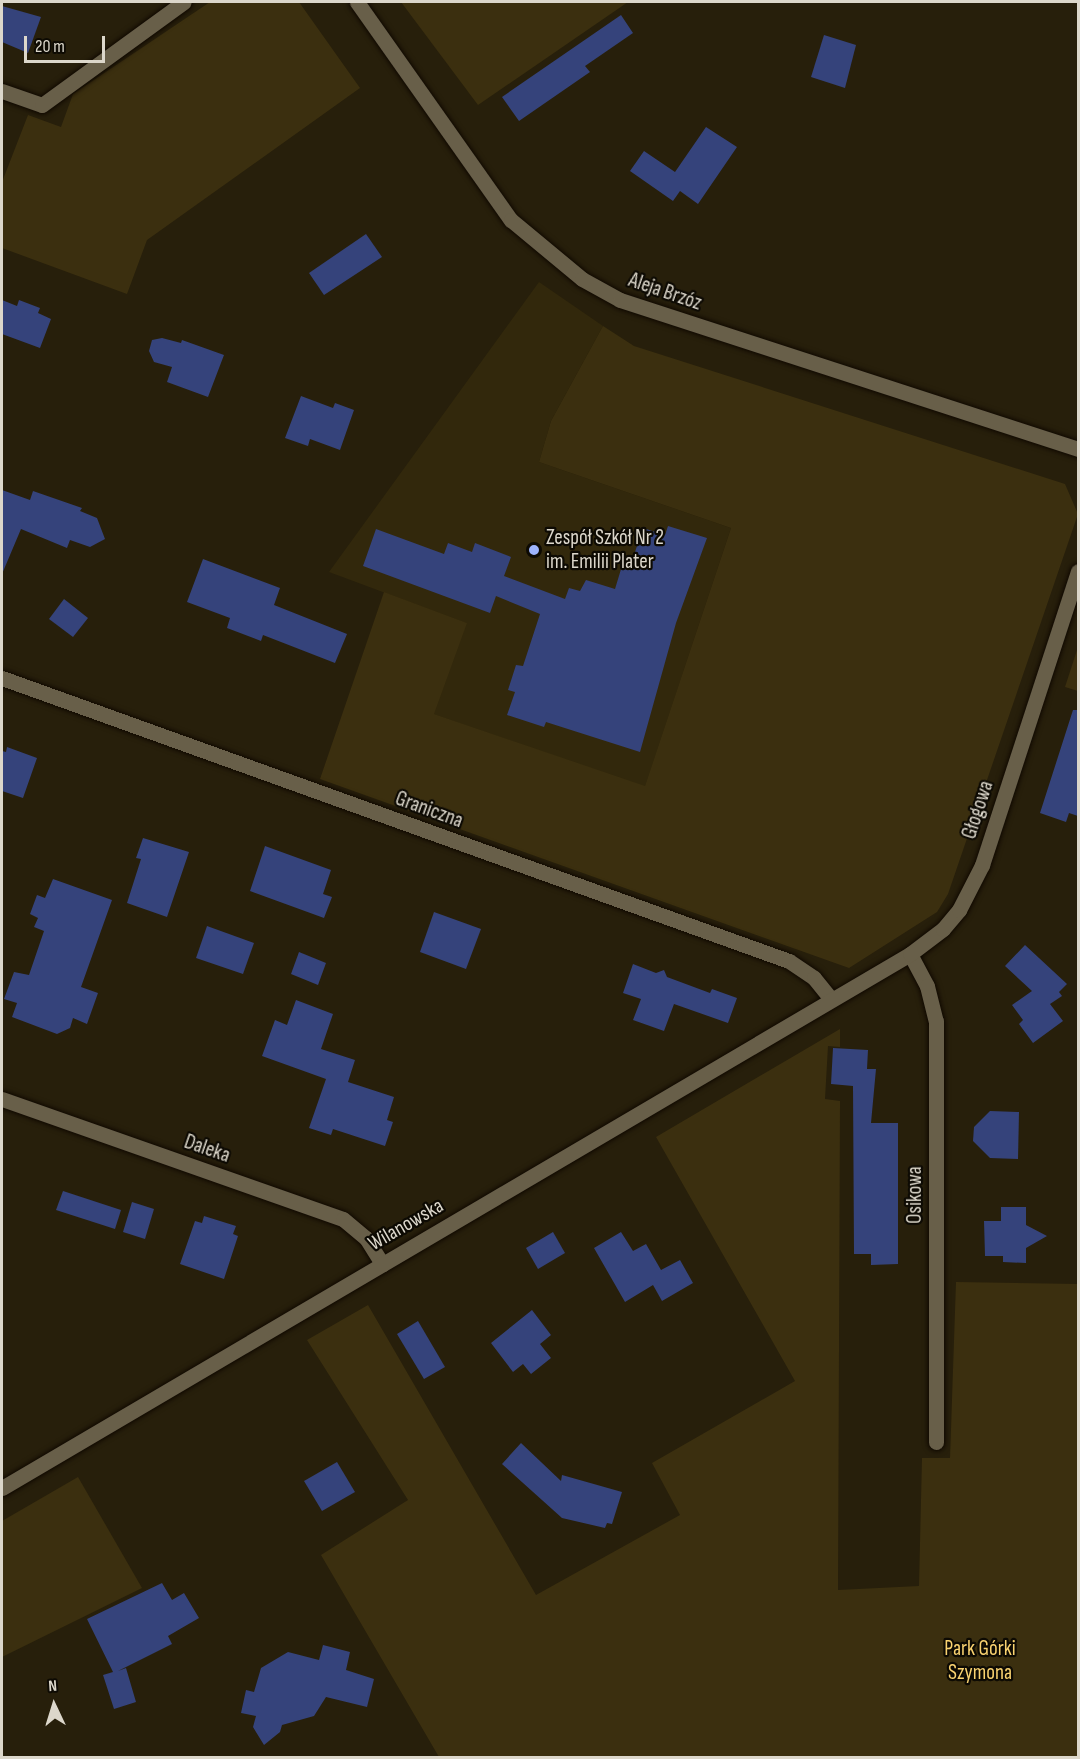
<!DOCTYPE html>
<meta charset="utf-8">
<style>
body{margin:0}
#map{position:relative;width:1080px;height:1759px;overflow:hidden;background:#271f0b;font-family:"Sofia Sans Condensed",sans-serif}
div>[style]{position:absolute}
.built>*{inset:0;background:#32280c}
.green>*{inset:0;background:#3b2f0f}
.building>*{inset:0;background:#35437b}
.roads{filter:drop-shadow(0 0 2px #100900) drop-shadow(0 0 2px #100900)}
.minor>*{height:15px;margin:-7.5px;padding:0 7.5px;transform-origin:7.5px;border-radius:7.5px;background:#685f49}
.dots>*{width:16px;height:16px;translate:-50% -50%;box-sizing:border-box;border:3px solid #0d0a03;border-radius:50%}
span{translate:-50% -50%;white-space:nowrap;text-align:center;line-height:1.15;-webkit-text-stroke:4.5px #0d0a03;paint-order:stroke}
.street-label{font-size:21px;color:#dcd7cb}
.poi-label{font-size:21px;color:#dcd7cb}
.left{translate:0 -50%;text-align:left}
.park-label{font-size:21px;color:#fad370}
.frame{position:absolute;inset:0;border:3px solid #dcd7cb;pointer-events:none}
.north{position:absolute;left:24px;top:1675px;width:60px;height:60px;-webkit-text-stroke:4px #0d0a03;paint-order:stroke;rotate:356deg;font-size:16px;font-weight:700;line-height:24px;text-align:center;color:#dcd7cb}
.north::after{content:'';display:block;margin:auto;width:21px;height:27px;background:#dcd7cb;clip-path:polygon(50% 0,100% 100%,50% 72%,0 100%)}
.scale{position:absolute;left:24px;top:36px;width:81px;height:27px;box-sizing:border-box;border:3px solid #dcd7cb;border-top:0;padding-left:8px;font-size:18px;line-height:21px;white-space:nowrap;color:#dcd7cb;-webkit-text-stroke:4px #0d0a03;paint-order:stroke}
</style>
<div id="map">
<div class="built">
<div style="clip-path:polygon(539px 282px,603px 326px,551px 421px,539px 462px,731px 528px,645px 787px,433px 714px,466px 623px,329px 572px)"></div>
</div>
<div class="green">
<div style="clip-path:polygon(210px 2px,299px 2px,360px 88px,147px 240px,127px 294px,2px 248px,2px 182px,28px 115px,61px 127px,73px 94px)"></div>
<div style="clip-path:polygon(401px 2px,628px 2px,478px 105px)"></div>
<div style="clip-path:polygon(603px 326px,634px 346px,1065px 484px,1078px 514px,948px 894px,937px 912px,849px 968px,320px 779px,384px 592px,467px 623px,434px 714px,645px 786px,731px 528px,539px 462px,551px 421px)"></div>
<div style="clip-path:polygon(1078px 647px,1078px 691px,1065px 687px)"></div>
<div style="clip-path:polygon(840px 1029px,840px 1047px,828px 1046px,825px 1099px,840px 1101px,838px 1590px,919px 1586px,922px 1458px,950px 1458px,956px 1282px,1078px 1284px,1078px 1757px,439px 1757px,321px 1555px,408px 1500px,307px 1340px,368px 1305px,536px 1595px,680px 1515px,652px 1463px,795px 1381px,656px 1137px)"></div>
<div style="clip-path:polygon(78px 1477px,142px 1588px,2px 1657px,2px 1521px)"></div>
</div>
<div class="building">
<div style="clip-path:polygon(2px 6px,41px 17px,28px 53px,2px 42px)"></div>
<div style="clip-path:polygon(621px 15px,633px 33px,585px 66px,590px 72px,519px 121px,502px 97px)"></div>
<div style="clip-path:polygon(824px 35px,856px 45px,845px 88px,811px 77px)"></div>
<div style="clip-path:polygon(706px 127px,737px 147px,698px 204px,680px 191px,673px 201px,630px 171px,644px 151px,675px 172px)"></div>
<div style="clip-path:polygon(366px 234px,382px 257px,324px 295px,309px 273px)"></div>
<div style="clip-path:polygon(2px 300px,17px 306px,19px 300px,40px 308px,38px 313px,51px 319px,40px 348px,2px 334px)"></div>
<div style="clip-path:polygon(162px 338px,181px 343px,182px 340px,224px 355px,208px 397px,167px 382px,172px 367px,154px 362px,149px 351px,152px 340px)"></div>
<div style="clip-path:polygon(301px 396px,333px 408px,335px 403px,354px 410px,340px 450px,310px 439px,308px 446px,285px 438px)"></div>
<div style="clip-path:polygon(2px 490px,30px 500px,33px 491px,82px 508px,80px 511px,97px 518px,105px 539px,90px 547px,70px 540px,67px 548px,21px 529px,2px 574px)"></div>
<div style="clip-path:polygon(668px 526px,707px 538px,676px 623px,640px 752px,546px 722px,544px 727px,507px 715px,515px 692px,508px 690px,516px 665px,523px 666px,540px 614px,496px 596px,490px 613px,363px 566px,376px 529px,444px 554px,448px 543px,472px 552px,475px 543px,511px 557px,504px 576px,565px 599px,569px 588px,580px 591px,586px 580px,615px 589px,625px 556px,633px 558px,643px 528px,665px 535px)"></div>
<div style="clip-path:polygon(203px 559px,280px 588px,274px 605px,347px 634px,335px 663px,263px 635px,261px 641px,227px 628px,230px 618px,187px 602px)"></div>
<div style="clip-path:polygon(64px 599px,88px 618px,73px 637px,49px 619px)"></div>
<div style="clip-path:polygon(1073px 710px,1078px 710px,1078px 816px,1069px 813px,1066px 822px,1040px 813px)"></div>
<div style="clip-path:polygon(7px 747px,37px 758px,23px 798px,2px 791px,2px 751px,6px 752px)"></div>
<div style="clip-path:polygon(143px 838px,189px 852px,167px 917px,127px 903px,141px 859px,136px 858px)"></div>
<div style="clip-path:polygon(265px 846px,331px 870px,323px 894px,332px 897px,324px 918px,250px 891px)"></div>
<div style="clip-path:polygon(53px 879px,112px 900px,81px 987px,98px 993px,87px 1024px,73px 1018px,70px 1028px,57px 1034px,12px 1017px,17px 1003px,4px 999px,14px 972px,29px 975px,44px 931px,34px 927px,38px 918px,30px 914px,37px 895px,45px 898px)"></div>
<div style="clip-path:polygon(434px 912px,481px 929px,466px 969px,420px 952px)"></div>
<div style="clip-path:polygon(207px 926px,254px 943px,243px 974px,196px 958px)"></div>
<div style="clip-path:polygon(1025px 945px,1067px 984px,1059px 992px,1062px 996px,1050px 1004px,1063px 1021px,1033px 1043px,1019px 1024px,1023px 1020px,1012px 1005px,1032px 991px,1005px 966px)"></div>
<div style="clip-path:polygon(299px 952px,326px 963px,318px 985px,291px 974px)"></div>
<div style="clip-path:polygon(633px 964px,656px 973px,664px 970px,667px 977px,710px 993px,712px 989px,737px 998px,728px 1023px,674px 1004px,664px 1031px,633px 1020px,641px 999px,623px 993px)"></div>
<div style="clip-path:polygon(296px 1000px,333px 1014px,321px 1049px,355px 1060px,348px 1082px,394px 1097px,387px 1120px,393px 1122px,385px 1146px,333px 1129px,331px 1135px,309px 1128px,326px 1079px,262px 1056px,275px 1020px,287px 1025px)"></div>
<div style="clip-path:polygon(833px 1048px,868px 1050px,867px 1069px,876px 1069px,871px 1123px,898px 1123px,898px 1264px,871px 1265px,871px 1254px,854px 1254px,853px 1086px,831px 1084px)"></div>
<div style="clip-path:polygon(990px 1111px,1019px 1112px,1018px 1159px,990px 1158px,973px 1141px,974px 1127px)"></div>
<div style="clip-path:polygon(63px 1191px,121px 1210px,115px 1229px,56px 1210px)"></div>
<div style="clip-path:polygon(132px 1202px,154px 1209px,145px 1239px,123px 1232px)"></div>
<div style="clip-path:polygon(1001px 1207px,1026px 1207px,1026px 1225px,1047px 1236px,1026px 1248px,1026px 1263px,1003px 1262px,1003px 1256px,985px 1256px,984px 1221px,1001px 1221px)"></div>
<div style="clip-path:polygon(204px 1216px,236px 1226px,233px 1234px,238px 1236px,224px 1279px,180px 1264px,195px 1221px,202px 1223px)"></div>
<div style="clip-path:polygon(553px 1232px,565px 1253px,538px 1269px,526px 1248px)"></div>
<div style="clip-path:polygon(621px 1232px,633px 1251px,646px 1244px,661px 1270px,680px 1260px,693px 1283px,662px 1301px,653px 1285px,625px 1302px,594px 1248px)"></div>
<div style="clip-path:polygon(532px 1310px,551px 1335px,540px 1344px,551px 1358px,531px 1374px,523px 1364px,513px 1372px,491px 1343px)"></div>
<div style="clip-path:polygon(418px 1321px,445px 1367px,424px 1379px,397px 1334px)"></div>
<div style="clip-path:polygon(521px 1443px,561px 1481px,562px 1475px,622px 1492px,612px 1524px,607px 1523px,605px 1528px,562px 1518px,502px 1464px)"></div>
<div style="clip-path:polygon(337px 1462px,355px 1492px,322px 1511px,304px 1481px)"></div>
<div style="clip-path:polygon(162px 1583px,172px 1600px,184px 1593px,199px 1618px,168px 1636px,172px 1644px,118px 1671px,126px 1668px,136px 1702px,114px 1709px,103px 1675px,113px 1672px,87px 1619px)"></div>
<div style="clip-path:polygon(323px 1645px,350px 1652px,346px 1670px,374px 1679px,367px 1707px,326px 1697px,314px 1716px,282px 1725px,280px 1732px,264px 1745px,253px 1727px,256px 1716px,241px 1713px,246px 1690px,254px 1692px,261px 1668px,288px 1652px,319px 1660px)"></div>
</div>
<div class="roads">
<div class="minor">
<div style="left:357px;top:2px;width:267px;rotate:54.8deg"></div>
<div style="left:511px;top:220px;width:92px;rotate:39.7deg"></div>
<div style="left:582px;top:279px;width:43px;rotate:28.9deg"></div>
<div style="left:620px;top:300px;width:482px;rotate:18deg"></div>
<div style="left:2px;top:91px;width:42px;rotate:19.3deg"></div>
<div style="left:42px;top:105px;width:175px;rotate:-36deg"></div>
<div style="left:2px;top:678px;width:836px;rotate:19.78deg"></div>
<div style="left:789px;top:961px;width:30px;rotate:34deg"></div>
<div style="left:814px;top:978px;width:27px;rotate:51deg"></div>
<div style="left:910px;top:954px;width:36px;rotate:62deg"></div>
<div style="left:927px;top:986px;width:36px;rotate:76deg"></div>
<div style="left:936px;top:1021px;width:421px;rotate:90deg"></div>
<div style="left:2px;top:1099px;width:361px;rotate:19.4deg"></div>
<div style="left:343px;top:1219px;width:30px;rotate:40deg"></div>
<div style="left:366px;top:1238px;width:31px;rotate:58deg"></div>
<div style="left:2px;top:1488px;width:1053px;rotate:-30.46deg"></div>
<div style="left:910px;top:954px;width:41px;rotate:-37.1deg"></div>
<div style="left:943px;top:929px;width:25px;rotate:-50deg"></div>
<div style="left:959px;top:910px;width:51px;rotate:-62.9deg"></div>
<div style="left:982px;top:865px;width:309px;rotate:-71.9deg"></div>
</div>
</div>
<div class="dots">
<div style="left:534px;top:550px;background:#9db4fd"></div>
</div>
<div class="street-label">
<span style="left:665px;top:292px;rotate:19deg">Aleja Brzóz</span>
<span style="left:429px;top:810px;rotate:20deg">Graniczna</span>
<span style="left:978px;top:810px;rotate:-72deg">Głogowa</span>
<span style="left:207px;top:1149px;rotate:19deg">Daleka</span>
<span style="left:915px;top:1195px;rotate:-90deg">Osikowa</span>
<span style="left:406px;top:1225px;rotate:-30deg">Wilanowska</span>
</div>
<div class="poi-label">
<span class="left" style="left:546px;top:550px">Zespół Szkół Nr 2<br>im. Emilii Plater</span>
</div>
<div class="park-label">
<span style="left:980px;top:1661px">Park Górki<br>Szymona</span>
</div>
<div class="frame"></div>
<div class="north">N</div>
<div class="scale">20 m</div>
</div>
